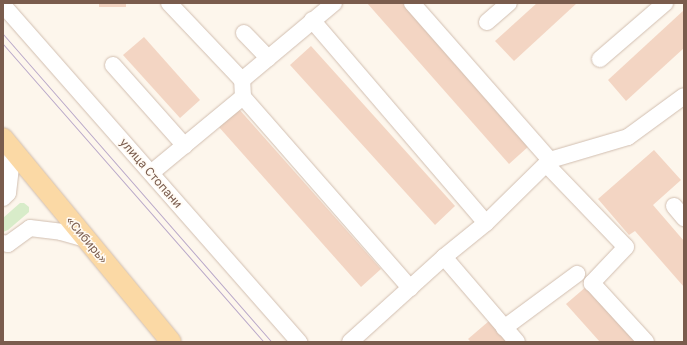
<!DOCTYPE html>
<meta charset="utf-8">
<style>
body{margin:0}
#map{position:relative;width:687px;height:345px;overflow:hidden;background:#fdf6ec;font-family:"Golos Text",sans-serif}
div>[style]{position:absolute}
.green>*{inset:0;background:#d8ecc9}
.building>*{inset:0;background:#f3d5c3}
.roads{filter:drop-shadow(0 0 1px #d1beb0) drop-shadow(0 0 1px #d1beb0)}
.minor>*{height:16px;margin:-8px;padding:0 8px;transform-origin:8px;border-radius:8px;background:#fff}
.major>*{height:20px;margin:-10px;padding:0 10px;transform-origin:10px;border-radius:10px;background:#fbd9a5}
.tram>*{height:1px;margin:-0.5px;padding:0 0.5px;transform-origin:0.5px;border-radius:0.5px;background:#b9a8c9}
span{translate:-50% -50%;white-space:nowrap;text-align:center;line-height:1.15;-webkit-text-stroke:3px #fffaf3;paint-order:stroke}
.street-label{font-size:12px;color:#7a5c4d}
.frame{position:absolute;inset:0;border:4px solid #7a5c4d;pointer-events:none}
</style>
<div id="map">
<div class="green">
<div style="clip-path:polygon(20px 203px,24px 203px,29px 207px,29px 212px,8px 230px,3px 232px,3px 218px)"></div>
</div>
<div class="building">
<div style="clip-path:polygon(99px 3px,126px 3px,126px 7px,99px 7px)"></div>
<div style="clip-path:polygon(367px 3px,403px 3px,529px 146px,509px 164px)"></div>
<div style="clip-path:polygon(537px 3px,577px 3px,514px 61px,495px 41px)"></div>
<div style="clip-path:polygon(684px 10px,684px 48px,626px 101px,608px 80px)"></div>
<div style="clip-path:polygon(144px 37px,200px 100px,180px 118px,123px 55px)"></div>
<div style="clip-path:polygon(311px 46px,455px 206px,435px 225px,290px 65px)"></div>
<div style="clip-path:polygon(238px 108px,381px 269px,361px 287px,218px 126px)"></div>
<div style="clip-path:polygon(654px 150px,681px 180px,653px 205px,684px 241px,684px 287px,635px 231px,629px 235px,598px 199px)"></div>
<div style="clip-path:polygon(587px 286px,637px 342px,600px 342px,566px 304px)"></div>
<div style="clip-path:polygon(489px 321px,507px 342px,471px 342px,468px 339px)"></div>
</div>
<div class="roads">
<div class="minor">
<div style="left:169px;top:3px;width:106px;rotate:46.5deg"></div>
<div style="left:412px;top:3px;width:209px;rotate:48.7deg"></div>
<div style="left:3px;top:5px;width:449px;rotate:48.7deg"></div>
<div style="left:312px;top:20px;width:267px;rotate:49.4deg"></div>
<div style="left:487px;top:22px;width:29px;rotate:-41deg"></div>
<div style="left:244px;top:33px;width:35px;rotate:46deg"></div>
<div style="left:600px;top:59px;width:86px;rotate:-40.7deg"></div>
<div style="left:113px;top:65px;width:108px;rotate:48.4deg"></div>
<div style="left:243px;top:97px;width:254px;rotate:48.8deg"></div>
<div style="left:546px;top:164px;width:115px;rotate:46.1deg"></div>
<div style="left:626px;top:247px;width:50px;rotate:133.4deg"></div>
<div style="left:592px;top:283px;width:80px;rotate:47.5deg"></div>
<div style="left:151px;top:173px;width:119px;rotate:-39.6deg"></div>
<div style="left:243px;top:97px;width:17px;rotate:-93deg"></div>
<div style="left:242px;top:80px;width:120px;rotate:-39.9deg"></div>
<div style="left:3px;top:198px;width:7px;rotate:-45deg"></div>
<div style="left:8px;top:193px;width:43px;rotate:-83.4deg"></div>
<div style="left:674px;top:206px;width:16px;rotate:50deg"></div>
<div style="left:3px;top:243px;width:5px;rotate:11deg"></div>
<div style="left:8px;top:244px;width:27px;rotate:-36deg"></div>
<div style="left:30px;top:228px;width:31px;rotate:7deg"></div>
<div style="left:61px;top:232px;width:25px;rotate:16deg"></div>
<div style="left:444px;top:257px;width:112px;rotate:49.3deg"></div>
<div style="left:504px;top:328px;width:91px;rotate:-36.5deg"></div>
<div style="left:350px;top:342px;width:127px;rotate:-42.1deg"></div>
<div style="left:444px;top:257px;width:54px;rotate:-39deg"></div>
<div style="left:486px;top:223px;width:90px;rotate:-44.5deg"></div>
<div style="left:550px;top:160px;width:81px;rotate:-16.4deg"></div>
<div style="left:628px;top:137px;width:69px;rotate:-36.2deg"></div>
</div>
<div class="major">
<div style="left:3px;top:138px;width:264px;rotate:50.5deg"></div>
</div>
</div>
<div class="tram">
<div style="left:3px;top:34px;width:409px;rotate:48.9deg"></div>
<div style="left:3px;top:44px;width:396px;rotate:48.8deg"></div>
</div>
<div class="street-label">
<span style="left:151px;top:173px;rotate:49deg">улица Стопани</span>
<span style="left:87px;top:240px;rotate:50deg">«Сибирь»</span>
</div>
<div class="frame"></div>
</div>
